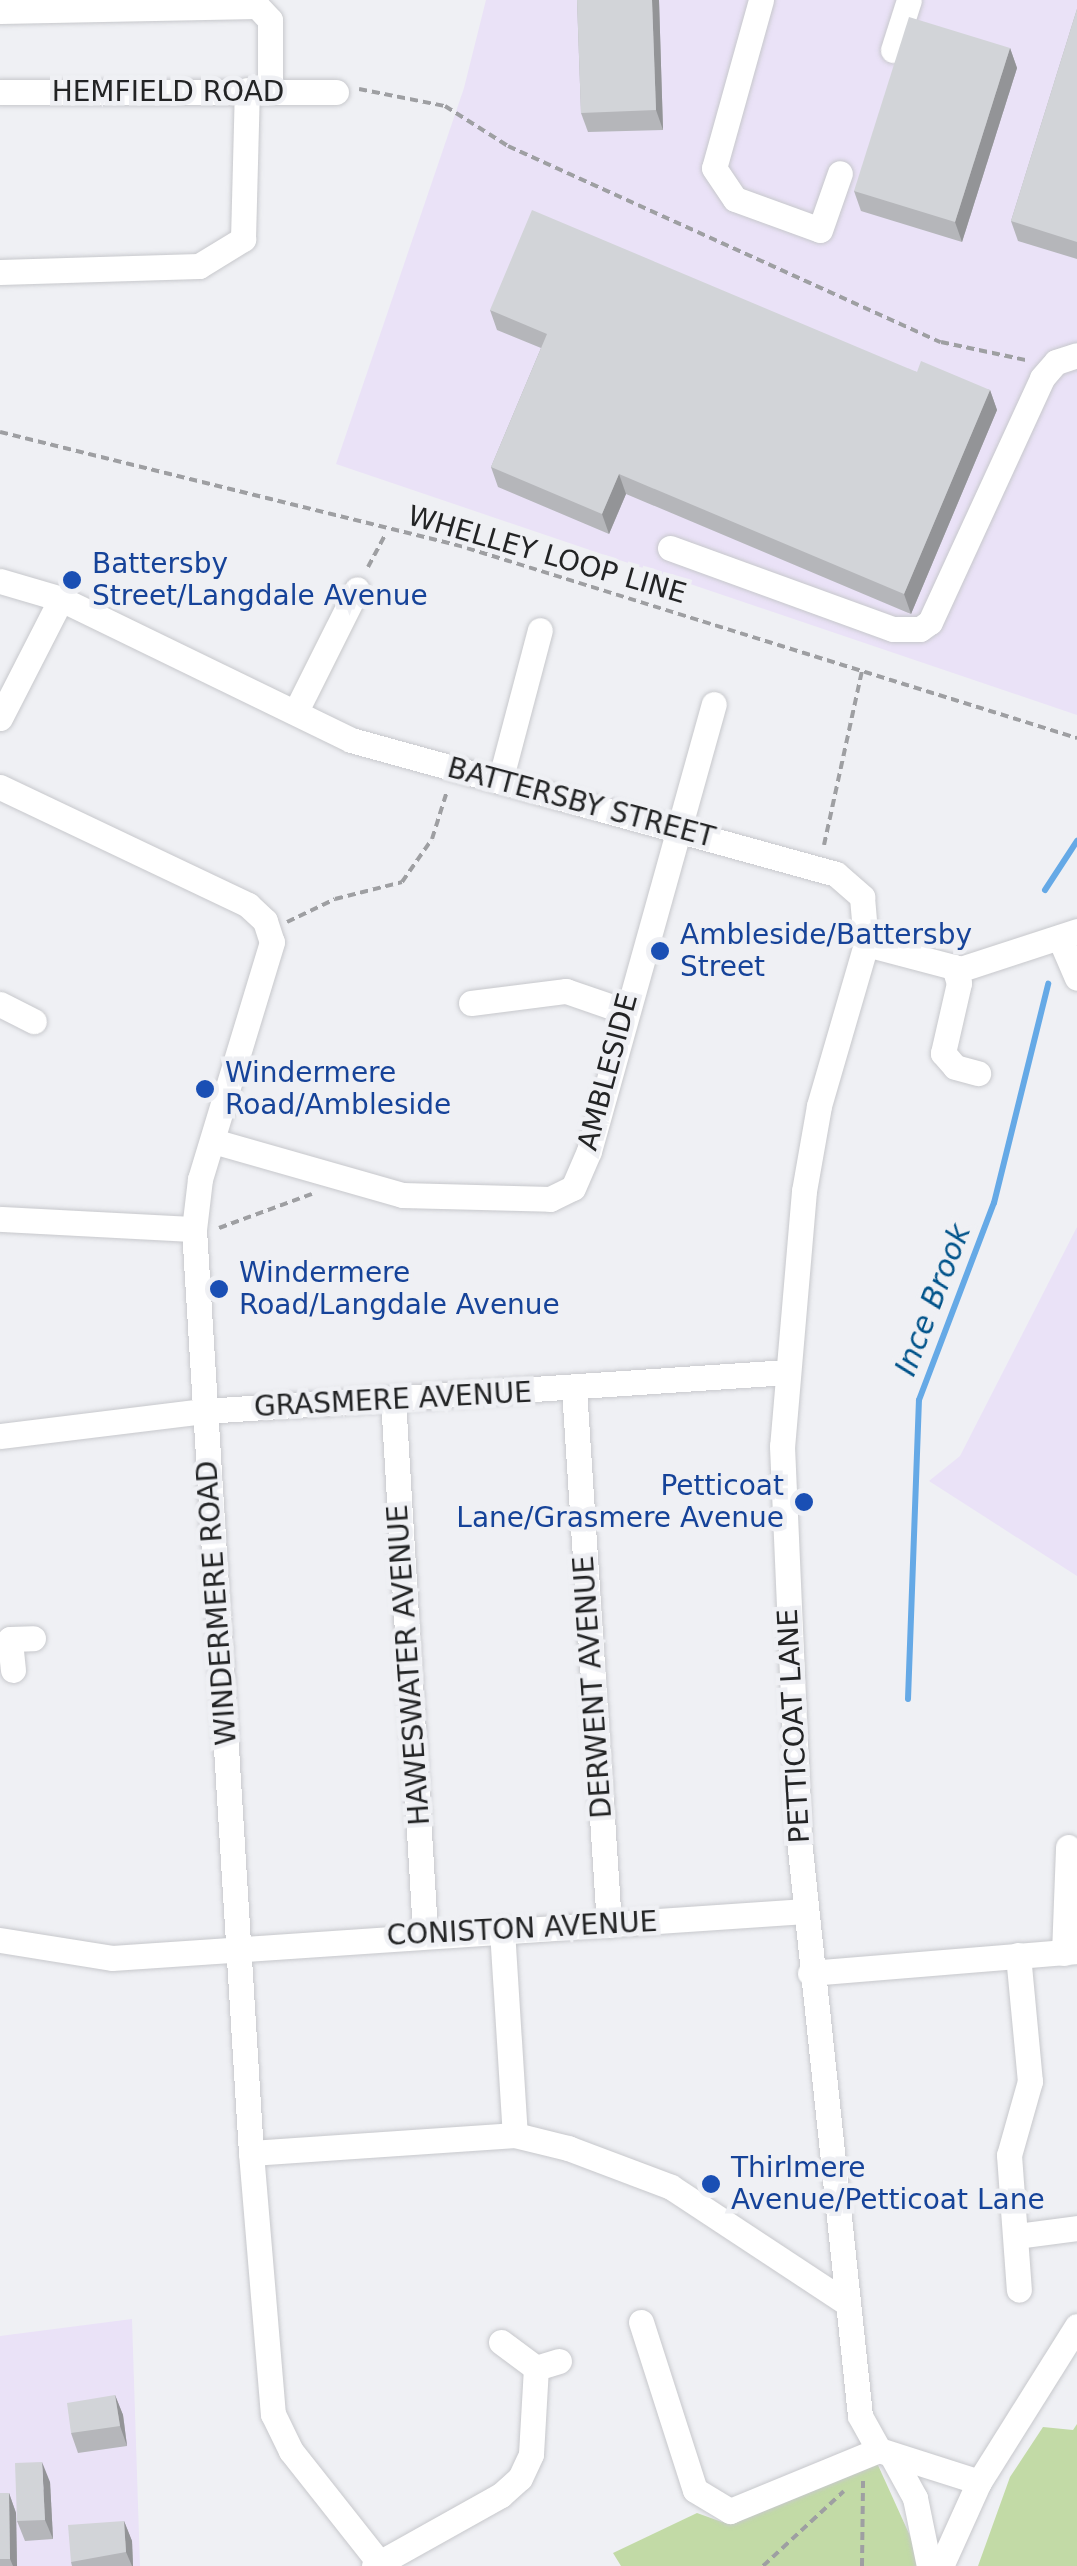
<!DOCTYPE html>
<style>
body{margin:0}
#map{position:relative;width:1077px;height:2566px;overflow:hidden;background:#eff0f4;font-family:"DejaVu Sans",sans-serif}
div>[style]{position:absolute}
.industrial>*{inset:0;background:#eae2f7}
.green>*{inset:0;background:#c2daa6}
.stream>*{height:6px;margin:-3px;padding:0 3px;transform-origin:3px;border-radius:3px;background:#65a9e6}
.path>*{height:4px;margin-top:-2px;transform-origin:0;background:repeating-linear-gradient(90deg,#9e9fa2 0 8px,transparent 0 13px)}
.roads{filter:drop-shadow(0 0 2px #c7c8cc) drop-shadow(0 0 2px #c7c8cc)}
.minor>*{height:25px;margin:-12.5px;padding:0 12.5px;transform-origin:12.5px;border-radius:12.5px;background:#fff}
.wall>*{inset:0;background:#b5b6ba}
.shaded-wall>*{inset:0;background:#939497}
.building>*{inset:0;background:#d2d4d8}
.dots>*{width:28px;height:28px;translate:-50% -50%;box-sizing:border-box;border:5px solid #eff0f4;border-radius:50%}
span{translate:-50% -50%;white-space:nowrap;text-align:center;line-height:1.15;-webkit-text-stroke:9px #eff0f4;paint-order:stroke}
.street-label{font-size:28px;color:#232425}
.transit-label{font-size:28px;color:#164399}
.left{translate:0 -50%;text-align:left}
.right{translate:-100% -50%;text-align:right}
.water-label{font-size:30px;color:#00538a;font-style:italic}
</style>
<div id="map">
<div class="industrial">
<div style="clip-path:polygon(486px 0,1077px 0,1077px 715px,336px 464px,464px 88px)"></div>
<div style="clip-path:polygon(1077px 1227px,1077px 1576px,929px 1481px,960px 1456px)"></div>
<div style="clip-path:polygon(132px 2319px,140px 2566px,0 2566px,0 2336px)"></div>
</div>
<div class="green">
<div style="clip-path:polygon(1077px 2424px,1077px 2566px,978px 2566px,1010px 2477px,1043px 2427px,1073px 2430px)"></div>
<div style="clip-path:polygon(877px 2463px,916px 2549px,917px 2566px,621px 2566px,613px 2553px,697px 2513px,722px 2522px)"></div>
</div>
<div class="stream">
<div style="left:1045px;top:890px;width:59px;rotate:-56.9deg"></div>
<div style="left:908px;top:1699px;width:299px;rotate:-87.9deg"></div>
<div style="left:919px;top:1400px;width:211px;rotate:-69.2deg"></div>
<div style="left:994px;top:1203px;width:226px;rotate:-76.1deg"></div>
</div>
<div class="path">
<div style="left:359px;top:89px;width:88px;rotate:11.2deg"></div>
<div style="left:445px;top:106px;width:75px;rotate:32.4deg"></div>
<div style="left:508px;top:146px;width:475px;rotate:24.4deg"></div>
<div style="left:941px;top:342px;width:87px;rotate:12deg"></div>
<div style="left:0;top:432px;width:481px;rotate:13.9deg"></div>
<div style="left:467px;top:548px;width:639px;rotate:17.3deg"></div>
<div style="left:368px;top:567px;width:38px;rotate:-62deg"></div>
<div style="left:824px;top:845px;width:178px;rotate:-77.7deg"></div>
<div style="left:287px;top:922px;width:53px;rotate:-25.6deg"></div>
<div style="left:335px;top:899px;width:69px;rotate:-14.2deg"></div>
<div style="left:402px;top:882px;width:52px;rotate:-55.1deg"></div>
<div style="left:432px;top:839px;width:50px;rotate:-72.6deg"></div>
<div style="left:219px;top:1228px;width:99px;rotate:-20.1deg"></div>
<div style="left:763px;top:2566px;width:110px;rotate:-42.8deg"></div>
<div style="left:862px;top:2566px;width:85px;rotate:-89.3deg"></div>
</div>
<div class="roads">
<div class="minor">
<div style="left:761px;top:0;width:174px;rotate:105.6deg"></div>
<div style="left:714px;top:168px;width:37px;rotate:56deg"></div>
<div style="left:735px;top:199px;width:90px;rotate:20deg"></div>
<div style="left:820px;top:230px;width:60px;rotate:-70.7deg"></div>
<div style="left:0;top:11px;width:257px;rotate:-1.1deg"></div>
<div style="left:257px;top:6px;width:19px;rotate:47deg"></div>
<div style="left:270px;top:20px;width:71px;rotate:90deg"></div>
<div style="left:893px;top:50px;width:52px;rotate:-72.3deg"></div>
<div style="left:0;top:92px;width:336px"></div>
<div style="left:0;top:272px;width:199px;rotate:-1.7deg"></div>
<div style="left:199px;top:266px;width:52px;rotate:-31.5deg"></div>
<div style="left:243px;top:239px;width:149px;rotate:-88.5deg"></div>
<div style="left:670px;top:548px;width:237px;rotate:20deg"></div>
<div style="left:893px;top:629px;width:27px"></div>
<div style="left:920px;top:629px;width:12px;rotate:-35deg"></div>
<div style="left:930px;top:622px;width:268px;rotate:-65.3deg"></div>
<div style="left:1042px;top:378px;width:21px;rotate:-49deg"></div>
<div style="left:1056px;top:362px;width:22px;rotate:-18deg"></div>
<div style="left:0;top:581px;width:64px;rotate:16.4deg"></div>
<div style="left:61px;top:599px;width:322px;rotate:25.9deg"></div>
<div style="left:351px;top:740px;width:503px;rotate:15.44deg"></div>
<div style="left:836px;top:874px;width:35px;rotate:41deg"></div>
<div style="left:862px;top:897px;width:47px;rotate:85.1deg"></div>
<div style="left:866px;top:944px;width:169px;rotate:106.2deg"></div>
<div style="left:819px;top:1106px;width:86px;rotate:100deg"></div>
<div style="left:804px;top:1191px;width:256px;rotate:94.9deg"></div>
<div style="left:782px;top:1446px;width:394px;rotate:87.5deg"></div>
<div style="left:799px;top:1840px;width:579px;rotate:83.95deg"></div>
<div style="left:860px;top:2416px;width:39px;rotate:61deg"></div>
<div style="left:879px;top:2450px;width:105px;rotate:17.7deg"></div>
<div style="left:296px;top:711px;width:136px;rotate:-63.4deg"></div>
<div style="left:0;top:718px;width:134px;rotate:-62.9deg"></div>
<div style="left:500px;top:781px;width:156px;rotate:-75.2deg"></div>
<div style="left:0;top:787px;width:275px;rotate:25.4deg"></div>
<div style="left:248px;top:905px;width:23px;rotate:43deg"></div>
<div style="left:265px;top:921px;width:22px;rotate:72deg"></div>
<div style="left:272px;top:942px;width:248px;rotate:106.9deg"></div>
<div style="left:200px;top:1179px;width:50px;rotate:96.8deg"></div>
<div style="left:194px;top:1229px;width:926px;rotate:86.47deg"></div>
<div style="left:251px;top:2153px;width:262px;rotate:85.2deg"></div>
<div style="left:273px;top:2414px;width:41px;rotate:64.1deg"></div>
<div style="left:291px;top:2451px;width:139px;rotate:51.7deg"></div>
<div style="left:1061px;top:941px;width:40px;rotate:66.6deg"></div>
<div style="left:866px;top:944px;width:98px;rotate:14.7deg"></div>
<div style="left:961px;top:969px;width:122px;rotate:-18.1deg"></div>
<div style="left:954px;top:967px;width:17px;rotate:73deg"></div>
<div style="left:959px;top:983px;width:72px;rotate:102.9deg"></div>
<div style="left:943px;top:1053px;width:18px;rotate:49deg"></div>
<div style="left:955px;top:1067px;width:24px;rotate:15deg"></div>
<div style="left:471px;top:1003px;width:96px;rotate:-7.2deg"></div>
<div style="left:566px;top:991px;width:61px;rotate:19deg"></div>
<div style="left:0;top:1004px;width:38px;rotate:27deg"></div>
<div style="left:213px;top:1141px;width:197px;rotate:15.9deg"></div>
<div style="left:402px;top:1195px;width:148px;rotate:1.5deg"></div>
<div style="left:550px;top:1199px;width:25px;rotate:-26deg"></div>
<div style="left:573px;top:1188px;width:40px;rotate:-66.6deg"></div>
<div style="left:589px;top:1151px;width:464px;rotate:-74.4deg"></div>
<div style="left:0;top:1219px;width:194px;rotate:3deg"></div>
<div style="left:574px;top:1389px;width:537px;rotate:86.26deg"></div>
<div style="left:393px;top:1399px;width:533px;rotate:86.56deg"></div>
<div style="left:0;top:1436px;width:207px;rotate:-7deg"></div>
<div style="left:205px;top:1411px;width:584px;rotate:-3.83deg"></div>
<div style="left:13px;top:1670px;width:31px;rotate:-96deg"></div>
<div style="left:10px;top:1639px;width:23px;rotate:-2deg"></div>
<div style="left:502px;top:1930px;width:205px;rotate:86.4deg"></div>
<div style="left:0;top:1940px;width:113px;rotate:9.1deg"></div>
<div style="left:112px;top:1958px;width:695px;rotate:-3.88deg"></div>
<div style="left:1064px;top:1953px;width:106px;rotate:-87.8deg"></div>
<div style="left:1018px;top:1955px;width:127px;rotate:84.6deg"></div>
<div style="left:1030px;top:2081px;width:77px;rotate:105.8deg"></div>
<div style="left:1009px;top:2155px;width:135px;rotate:85.8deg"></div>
<div style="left:810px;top:1973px;width:268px;rotate:-4.7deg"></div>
<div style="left:251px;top:2153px;width:265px;rotate:-3.9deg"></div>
<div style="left:515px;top:2135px;width:55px;rotate:13.8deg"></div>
<div style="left:568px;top:2148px;width:110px;rotate:20.7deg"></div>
<div style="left:671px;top:2187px;width:207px;rotate:33.4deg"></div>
<div style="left:1017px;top:2236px;width:61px;rotate:-7.6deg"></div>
<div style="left:641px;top:2322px;width:176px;rotate:72.2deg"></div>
<div style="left:695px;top:2490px;width:41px;rotate:31deg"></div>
<div style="left:730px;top:2511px;width:161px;rotate:-22.3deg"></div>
<div style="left:501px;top:2342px;width:44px;rotate:36.6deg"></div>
<div style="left:536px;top:2368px;width:24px;rotate:-17deg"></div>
<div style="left:892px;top:2456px;width:48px;rotate:61.3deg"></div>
<div style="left:915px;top:2498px;width:69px;rotate:78.4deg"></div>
<div style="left:374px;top:2566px;width:145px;rotate:-29.2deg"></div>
<div style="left:501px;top:2495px;width:25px;rotate:-42deg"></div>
<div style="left:520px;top:2478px;width:26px;rotate:-65deg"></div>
<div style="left:531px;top:2454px;width:86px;rotate:-86.7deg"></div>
<div style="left:941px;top:2566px;width:92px;rotate:-65.7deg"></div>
<div style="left:979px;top:2482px;width:184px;rotate:-57.9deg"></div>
</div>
</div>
<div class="wall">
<div style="clip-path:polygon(577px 0,659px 0,663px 130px,588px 132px,581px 113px)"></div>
<div style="clip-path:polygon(1077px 9px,1077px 259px,1018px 241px,1011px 221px)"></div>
<div style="clip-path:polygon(1010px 48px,1017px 68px,962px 242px,861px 211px,854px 191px)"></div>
<div style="clip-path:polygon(490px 310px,917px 372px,990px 390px,997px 410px,911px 614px,626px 494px,609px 534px,498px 487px,491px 467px,541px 348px,497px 330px)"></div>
<div style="clip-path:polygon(115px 2395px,123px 2415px,127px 2446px,78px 2453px,71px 2433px)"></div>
<div style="clip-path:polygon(50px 2482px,53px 2539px,25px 2541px,17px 2521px)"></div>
<div style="clip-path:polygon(0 2493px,9px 2493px,16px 2513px,17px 2566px,0 2566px)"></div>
<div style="clip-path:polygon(124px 2521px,132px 2541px,133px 2566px,72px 2566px,71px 2562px)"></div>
</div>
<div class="shaded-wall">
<div style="clip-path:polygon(652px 0,659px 0,663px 130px,656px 110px)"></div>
<div style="clip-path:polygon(1010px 48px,1017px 68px,962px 242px,955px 222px)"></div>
<div style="clip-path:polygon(990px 390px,997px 410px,911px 614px,904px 594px)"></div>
<div style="clip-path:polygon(619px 474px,626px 494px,609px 534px,602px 514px)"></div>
<div style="clip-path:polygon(115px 2395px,123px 2415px,127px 2446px,120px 2426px)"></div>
<div style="clip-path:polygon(42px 2462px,50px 2482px,53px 2539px,45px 2520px)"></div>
<div style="clip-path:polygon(9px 2493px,16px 2513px,17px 2566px,13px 2566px,10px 2559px)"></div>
<div style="clip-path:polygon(124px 2521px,132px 2541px,133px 2566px,132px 2566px,126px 2552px)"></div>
</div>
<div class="building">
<div style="clip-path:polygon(577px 0,652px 0,656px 110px,581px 113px)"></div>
<div style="clip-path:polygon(1077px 9px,1077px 242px,1011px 221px)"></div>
<div style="clip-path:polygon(909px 17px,1010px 48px,955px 222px,854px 191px)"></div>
<div style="clip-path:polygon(532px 210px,917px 372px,921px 361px,990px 390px,904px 594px,619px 474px,602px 514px,491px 467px,547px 334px,490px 310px)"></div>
<div style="clip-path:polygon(115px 2395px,120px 2426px,71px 2433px,67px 2403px)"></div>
<div style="clip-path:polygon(42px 2462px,45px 2520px,17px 2521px,15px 2463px)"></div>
<div style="clip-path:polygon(0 2493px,9px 2493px,10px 2559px,0 2559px)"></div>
<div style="clip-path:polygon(124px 2521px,126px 2552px,71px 2562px,68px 2525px)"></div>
</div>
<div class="dots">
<div style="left:72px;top:580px;background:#1a4fb4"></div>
<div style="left:660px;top:951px;background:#1a4fb4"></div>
<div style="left:205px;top:1089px;background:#1a4fb4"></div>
<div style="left:219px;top:1289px;background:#1a4fb4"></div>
<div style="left:804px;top:1502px;background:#1a4fb4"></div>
<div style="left:711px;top:2184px;background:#1a4fb4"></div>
</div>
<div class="street-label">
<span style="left:168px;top:92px">HEMFIELD ROAD</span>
<span style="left:547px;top:555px;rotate:16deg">WHELLEY LOOP LINE</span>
<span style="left:581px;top:803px;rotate:15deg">BATTERSBY STREET</span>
<span style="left:608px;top:1072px;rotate:-75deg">AMBLESIDE</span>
<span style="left:393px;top:1400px;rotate:-3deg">GRASMERE AVENUE</span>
<span style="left:217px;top:1603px;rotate:-94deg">WINDERMERE ROAD</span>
<span style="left:409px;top:1665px;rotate:-94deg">HAWESWATER AVENUE</span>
<span style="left:593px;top:1687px;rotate:-94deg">DERWENT AVENUE</span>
<span style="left:794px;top:1726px;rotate:-93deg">PETTICOAT LANE</span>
<span style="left:522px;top:1929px;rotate:-3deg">CONISTON AVENUE</span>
</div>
<div class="transit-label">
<span class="left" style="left:92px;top:580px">Battersby<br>Street/Langdale Avenue</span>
<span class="left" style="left:680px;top:951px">Ambleside/Battersby<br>Street</span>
<span class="left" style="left:225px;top:1089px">Windermere<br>Road/Ambleside</span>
<span class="left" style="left:239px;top:1289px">Windermere<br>Road/Langdale Avenue</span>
<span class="right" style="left:784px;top:1502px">Petticoat<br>Lane/Grasmere Avenue</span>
<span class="left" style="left:731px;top:2184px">Thirlmere<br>Avenue/Petticoat Lane</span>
</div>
<div class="water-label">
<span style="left:933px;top:1300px;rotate:-69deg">Ince Brook</span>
</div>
</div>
